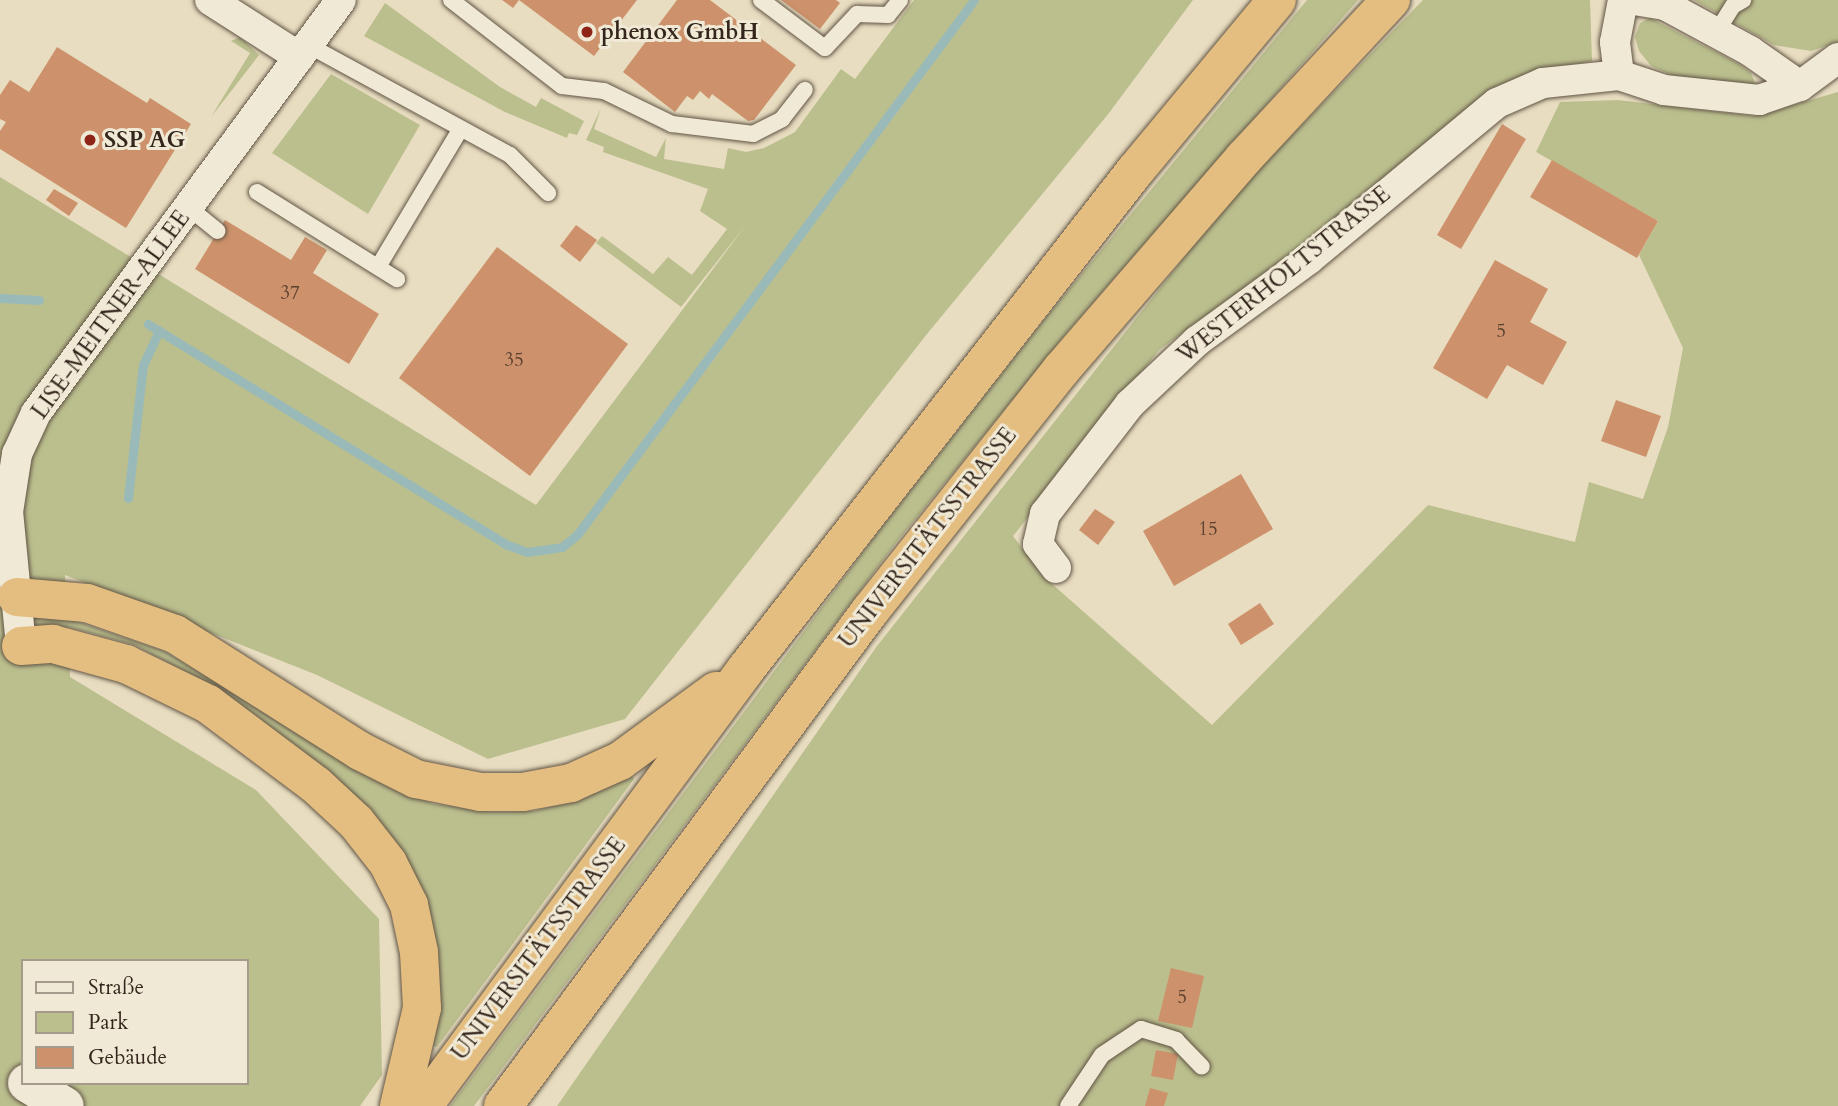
<!DOCTYPE html>
<meta charset="utf-8">
<style>
body{margin:0}
#map{position:relative;width:1838px;height:1106px;overflow:hidden;background:#e8ddc0;font-family:Cardo,serif}
div>[style]{position:absolute}
.green>*{inset:0;background:#bbbf8e}
.stream>*{height:9px;margin:-4.5px;padding:0 4.5px;transform-origin:4.5px;border-radius:4.5px;background:#99bab9}
.building>*{inset:0;background:#cd926b}
.roads{filter:drop-shadow(0 0 2px #615445) drop-shadow(0 0 2px #615445)}
.lane>*{height:16px;margin:-8px;padding:0 8px;transform-origin:8px;border-radius:8px;background:#f0e9d6}
.street>*{height:30px;margin:-15px;padding:0 15px;transform-origin:15px;border-radius:15px;background:#f0e9d6}
.secondary>*{height:38px;margin:-19px;padding:0 19px;transform-origin:19px;border-radius:19px;background:#f0e9d6}
.highway>*{height:38px;margin:-19px;padding:0 19px;transform-origin:19px;border-radius:19px;background:#e4be80}
.dots>*{width:19px;height:19px;translate:-50% -50%;box-sizing:border-box;border:4px solid #f0e9d6;border-radius:50%}
span{translate:-50% -50%;white-space:nowrap;text-align:center;line-height:1.15;-webkit-text-stroke:6px #f0e9d6;paint-order:stroke}
.number-label{font-size:19px;color:#5a4130}
.number-label span{-webkit-text-stroke-width:0}
.poi-label{font-size:23px;color:#34261c;font-weight:700}
.left{translate:0 -50%;text-align:left}
.street-label{font-size:23px;color:#34261c}
.legend{position:absolute;left:21px;top:959px;width:228px;height:126px;box-sizing:border-box;background:#f0e9d6;border:2px solid #a59b8c;margin:0;padding:9px 12px;list-style:none;font-size:21px;color:#34261c}
.legend li{display:flex;align-items:center;gap:14px;height:35px}
.legend b{width:35px;border:2px solid #a59b8c}
</style>
<div id="map">
<div class="green">
<div style="clip-path:polygon(evenodd,914px 0,1193px 0,1109px 113px,927px 334px,625px 719px,488px 759px,317px 675px,65px 575px,67px 618px,166px 652px,396px 790px,434px 804px,493px 812px,534px 811px,574px 801px,631px 774px,634px 779px,437px 1047px,433px 1046px,438px 1010px,434px 932px,204px 682px,135px 645px,68px 627px,70px 677px,256px 790px,379px 919px,382px 1075px,360px 1106px,0 1106px,0 177px,536px 505px,746px 225px,681px 307px,596px 243px,602px 236px,653px 274px,668px 257px,692px 275px,727px 229px,700px 211px,708px 189px,603px 152px,604px 147px,586px 140px,601px 108px,594px 129px,656px 157px,666px 138px,664px 159px,724px 169px,728px 148px,746px 152px,764px 148px,795px 132px,841px 69px,855px 79px,914px 0,23px 961px,247px 961px,247px 1083px,23px 1083px,23px 961px)"></div>
<div style="clip-path:polygon(1307px 0,1358px 0,1070px 329px,895px 544px,474px 1106px,450px 1106px,878px 532px,1048px 315px)"></div>
<div style="clip-path:polygon(1423px 0,1590px 0,1592px 61px,1540px 72px,1159px 350px,1013px 536px,1043px 576px,1212px 725px,1428px 505px,1575px 542px,1589px 482px,1643px 499px,1668px 427px,1683px 348px,1639px 255px,1658px 221px,1536px 152px,1560px 102px,1618px 100px,1754px 116px,1838px 92px,1838px 1106px,557px 1106px,877px 646px,1233px 196px)"></div>
<div style="clip-path:polygon(1694px 0,1838px 0,1838px 42px,1811px 51px,1774px 45px)"></div>
<div style="clip-path:polygon(385px 3px,500px 87px,536px 107px,541px 98px,584px 121px,577px 135px,569px 133px,567px 138px,505px 112px,364px 36px)"></div>
<div style="clip-path:polygon(1650px 18px,1739px 64px,1751px 73px,1756px 86px,1685px 81px,1651px 66px,1639px 51px,1635px 37px,1640px 23px)"></div>
<div style="clip-path:polygon(240px 37px,259px 55px,211px 117px,250px 53px,231px 41px)"></div>
<div style="clip-path:polygon(331px 74px,420px 125px,368px 214px,272px 153px)"></div>
</div>
<div class="stream">
<div style="left:0;top:298px;width:39px;rotate:3deg"></div>
<div style="left:148px;top:324px;width:419px;rotate:31.6deg"></div>
<div style="left:505px;top:544px;width:23px;rotate:20deg"></div>
<div style="left:527px;top:552px;width:35px;rotate:-8deg"></div>
<div style="left:562px;top:547px;width:19px;rotate:-39deg"></div>
<div style="left:577px;top:535px;width:666px;rotate:-53.42deg"></div>
<div style="left:128px;top:498px;width:134px;rotate:-83.6deg"></div>
<div style="left:143px;top:365px;width:38px;rotate:-65deg"></div>
</div>
<div class="building">
<div style="clip-path:polygon(502px 0,637px 0,594px 56px,519px 0,513px 8px)"></div>
<div style="clip-path:polygon(677px 0,710px 0,796px 65px,754px 120px,748px 121px,712px 94px,709px 99px,700px 91px,693px 100px,687px 96px,675px 112px,623px 72px)"></div>
<div style="clip-path:polygon(781px 0,836px 0,840px 3px,820px 29px)"></div>
<div style="clip-path:polygon(57px 47px,147px 103px,150px 98px,191px 124px,126px 228px,0 149px,0 131px,6px 122px,0 119px,0 95px,10px 80px,29px 92px)"></div>
<div style="clip-path:polygon(1502px 124px,1526px 139px,1461px 249px,1437px 235px)"></div>
<div style="clip-path:polygon(1552px 160px,1658px 221px,1637px 258px,1530px 197px)"></div>
<div style="clip-path:polygon(54px 189px,78px 203px,69px 216px,46px 200px)"></div>
<div style="clip-path:polygon(225px 220px,291px 260px,305px 237px,327px 250px,313px 273px,379px 314px,349px 364px,195px 269px)"></div>
<div style="clip-path:polygon(576px 225px,597px 240px,580px 262px,560px 246px)"></div>
<div style="clip-path:polygon(497px 247px,628px 344px,530px 476px,399px 378px)"></div>
<div style="clip-path:polygon(1495px 260px,1548px 289px,1530px 322px,1567px 342px,1543px 385px,1507px 365px,1487px 399px,1433px 368px)"></div>
<div style="clip-path:polygon(1616px 400px,1661px 416px,1646px 457px,1601px 441px)"></div>
<div style="clip-path:polygon(1241px 474px,1273px 529px,1174px 586px,1143px 531px)"></div>
<div style="clip-path:polygon(1095px 509px,1115px 522px,1098px 545px,1079px 530px)"></div>
<div style="clip-path:polygon(1260px 603px,1274px 624px,1241px 645px,1228px 624px)"></div>
<div style="clip-path:polygon(1171px 968px,1204px 976px,1192px 1028px,1158px 1021px)"></div>
<div style="clip-path:polygon(1156px 1050px,1178px 1054px,1173px 1080px,1151px 1076px)"></div>
<div style="clip-path:polygon(1150px 1088px,1168px 1093px,1164px 1106px,1145px 1106px)"></div>
</div>
<div class="roads">
<div class="lane">
<div style="left:451px;top:0;width:140px;rotate:37.8deg"></div>
<div style="left:562px;top:86px;width:42px;rotate:6.8deg"></div>
<div style="left:604px;top:91px;width:76px;rotate:25.9deg"></div>
<div style="left:672px;top:124px;width:82px;rotate:7deg"></div>
<div style="left:753px;top:134px;width:33px;rotate:-27deg"></div>
<div style="left:782px;top:119px;width:37px;rotate:-52deg"></div>
<div style="left:761px;top:0;width:80px;rotate:36.9deg"></div>
<div style="left:825px;top:48px;width:47px;rotate:-46.7deg"></div>
<div style="left:857px;top:14px;width:31px;rotate:2deg"></div>
<div style="left:888px;top:15px;width:19px;rotate:-51deg"></div>
<div style="left:1716px;top:33px;width:32px;rotate:-58deg"></div>
<div style="left:1733px;top:6px;width:12px;rotate:-31deg"></div>
<div style="left:308px;top:45px;width:230px;rotate:28.6deg"></div>
<div style="left:510px;top:155px;width:54px;rotate:45deg"></div>
<div style="left:257px;top:192px;width:165px;rotate:31.9deg"></div>
<div style="left:188px;top:207px;width:38px;rotate:39deg"></div>
<div style="left:378px;top:267px;width:160px;rotate:-59.1deg"></div>
<div style="left:1068px;top:1106px;width:61px;rotate:-56.3deg"></div>
<div style="left:1102px;top:1055px;width:47px;rotate:-33.7deg"></div>
<div style="left:1141px;top:1029px;width:37px;rotate:17deg"></div>
<div style="left:1176px;top:1040px;width:37px;rotate:46deg"></div>
</div>
<div class="street">
<div style="left:210px;top:0;width:106px;rotate:32.6deg"></div>
<div style="left:1634px;top:0;width:31px;rotate:9deg"></div>
<div style="left:1665px;top:5px;width:97px;rotate:28.4deg"></div>
<div style="left:1750px;top:51px;width:61px;rotate:35deg"></div>
<div style="left:1619px;top:75px;width:33px;rotate:-97deg"></div>
<div style="left:1615px;top:42px;width:43px;rotate:-79.2deg"></div>
<div style="left:1056px;top:568px;width:30px;rotate:-127deg"></div>
<div style="left:1038px;top:544px;width:31px;rotate:-77deg"></div>
<div style="left:1045px;top:514px;width:139px;rotate:-52.3deg"></div>
<div style="left:1130px;top:404px;width:92px;rotate:-43.2deg"></div>
<div style="left:1197px;top:341px;width:139px;rotate:-36.2deg"></div>
<div style="left:1309px;top:259px;width:244px;rotate:-39.7deg"></div>
<div style="left:1497px;top:103px;width:50px;rotate:-23.5deg"></div>
<div style="left:1543px;top:83px;width:76px;rotate:-6deg"></div>
<div style="left:1619px;top:75px;width:47px;rotate:18.4deg"></div>
<div style="left:1664px;top:90px;width:96px;rotate:6deg"></div>
<div style="left:1759px;top:100px;width:43px;rotate:-18.9deg"></div>
<div style="left:1800px;top:86px;width:47px;rotate:-36.4deg"></div>
<div style="left:21px;top:646px;width:135px;rotate:-95.5deg"></div>
<div style="left:8px;top:512px;width:59px;rotate:-81.2deg"></div>
<div style="left:17px;top:454px;width:45px;rotate:-65.1deg"></div>
<div style="left:36px;top:413px;width:513px;rotate:-53.55deg"></div>
</div>
<div class="secondary">
<div style="left:27px;top:1083px;width:44px;rotate:31.2deg"></div>
</div>
<div class="highway">
<div style="left:17px;top:597px;width:70px;rotate:4.9deg"></div>
<div style="left:87px;top:603px;width:93px;rotate:19.4deg"></div>
<div style="left:175px;top:634px;width:219px;rotate:32.3deg"></div>
<div style="left:360px;top:751px;width:63px;rotate:26.6deg"></div>
<div style="left:416px;top:779px;width:65px;rotate:11.5deg"></div>
<div style="left:480px;top:792px;width:43px"></div>
<div style="left:523px;top:792px;width:49px;rotate:-10.6deg"></div>
<div style="left:571px;top:783px;width:54px;rotate:-24.2deg"></div>
<div style="left:620px;top:761px;width:119px;rotate:-36.1deg"></div>
<div style="left:21px;top:646px;width:32px;rotate:-4deg"></div>
<div style="left:53px;top:644px;width:76px;rotate:15.3deg"></div>
<div style="left:126px;top:664px;width:91px;rotate:26deg"></div>
<div style="left:208px;top:704px;width:135px;rotate:36.9deg"></div>
<div style="left:316px;top:785px;width:54px;rotate:42.8deg"></div>
<div style="left:356px;top:822px;width:52px;rotate:52deg"></div>
<div style="left:388px;top:863px;width:47px;rotate:63.4deg"></div>
<div style="left:409px;top:905px;width:48px;rotate:78deg"></div>
<div style="left:419px;top:952px;width:56px;rotate:86.9deg"></div>
<div style="left:422px;top:1008px;width:101px;rotate:103.2deg"></div>
<div style="left:423px;top:1106px;width:543px;rotate:-53.53deg"></div>
<div style="left:746px;top:669px;width:632px;rotate:-52.01deg"></div>
<div style="left:1135px;top:171px;width:222px;rotate:-50.3deg"></div>
<div style="left:503px;top:1106px;width:616px;rotate:-53.45deg"></div>
<div style="left:870px;top:611px;width:308px;rotate:-51.6deg"></div>
<div style="left:1061px;top:370px;width:280px;rotate:-49.2deg"></div>
<div style="left:1244px;top:158px;width:216px;rotate:-47.1deg"></div>
</div>
</div>
<div class="dots">
<div style="left:587px;top:32px;background:#8f2418"></div>
<div style="left:90px;top:140px;background:#8f2418"></div>
</div>
<div class="number-label">
<span style="left:290px;top:294px">37</span>
<span style="left:1501px;top:332px">5</span>
<span style="left:514px;top:361px">35</span>
<span style="left:1208px;top:530px">15</span>
<span style="left:1182px;top:998px">5</span>
</div>
<div class="poi-label">
<span class="left" style="left:601px;top:32px">phenox GmbH</span>
<span class="left" style="left:104px;top:140px">SSP AG</span>
</div>
<div class="street-label">
<span style="left:1284px;top:275px;rotate:-39deg">WESTERHOLTSTRASSE</span>
<span style="left:111px;top:315px;rotate:-54deg">LISE-MEITNER-ALLEE</span>
<span style="left:928px;top:538px;rotate:-52deg">UNIVERSITÄTSSTRASSE</span>
<span style="left:539px;top:949px;rotate:-53deg">UNIVERSITÄTSSTRASSE</span>
</div>
<ul class="legend">
<li><b style="height:9px;background:#f0e9d6"></b>Straße</li>
<li><b style="height:19px;background:#bbbf8e"></b>Park</li>
<li><b style="height:19px;background:#cd926b"></b>Gebäude</li>
</ul>
</div>
